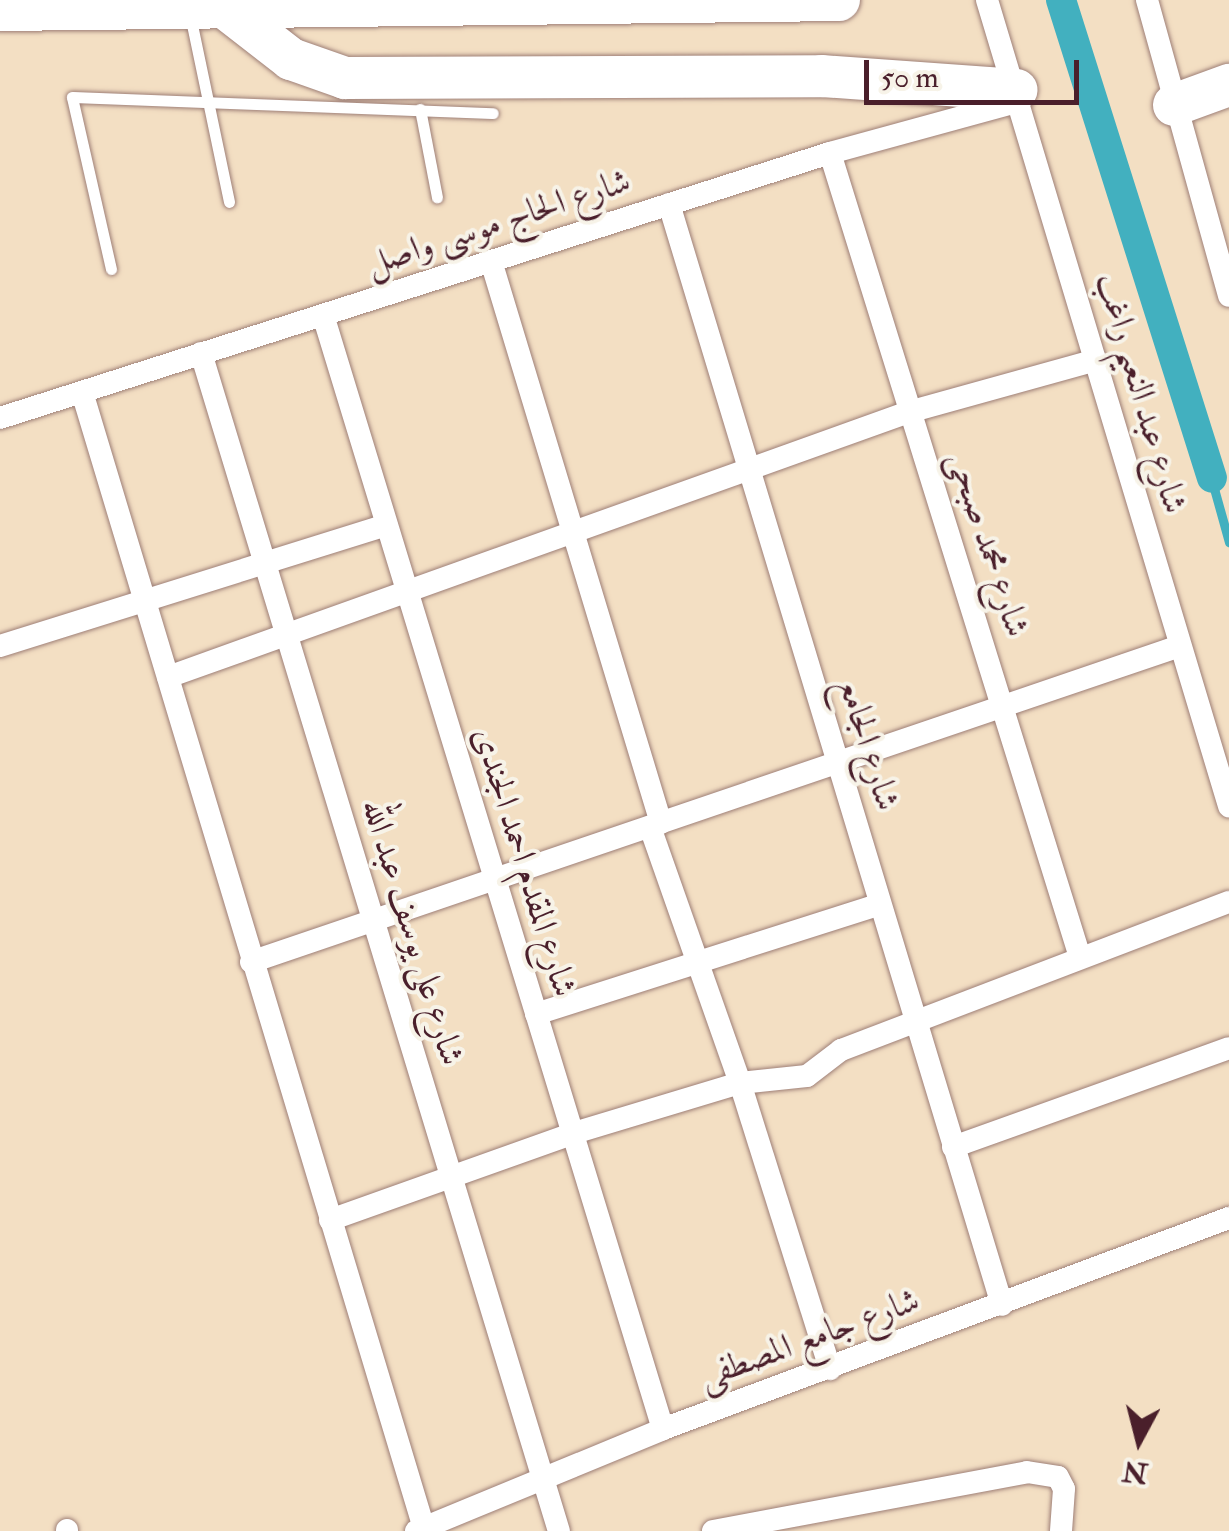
<!DOCTYPE html>
<meta charset="utf-8">
<style>
body{margin:0}
#map{position:relative;width:1229px;height:1531px;overflow:hidden;background:#f3dfc3;font-family:"IM FELL Double Pica",Amiri,serif}
div>[style]{position:absolute}
.stream>*{height:9px;margin:-4.5px;padding:0 4.5px;transform-origin:4.5px;border-radius:4.5px;background:#42b0bf}
.canal>*{height:30px;margin:-15px;padding:0 15px;transform-origin:15px;border-radius:15px;background:#42b0bf}
.roads{filter:drop-shadow(0 0 2px #9e7f77) drop-shadow(0 0 2px #9e7f77)}
.lane>*{height:11px;margin:-5.5px;padding:0 5.5px;transform-origin:5.5px;border-radius:5.5px;background:#fff}
.street>*{height:22px;margin:-11px;padding:0 11px;transform-origin:11px;border-radius:11px;background:#fff}
.highway>*{height:42px;margin:-21px;padding:0 21px;transform-origin:21px;border-radius:21px;background:#fff}
span{translate:-50% -50%;white-space:nowrap;text-align:center;line-height:1.15;-webkit-text-stroke:8px #f7f3e8;paint-order:stroke}
.street-label{font-size:35px;color:#4a1f2b}
.north{position:absolute;left:1089px;top:1391px;width:100px;height:100px;-webkit-text-stroke:8px #f7f3e8;paint-order:stroke;rotate:187deg;font-size:28px;font-weight:700;line-height:40px;text-align:center;color:#4a1f2b}
.north::after{content:'';display:block;margin:auto;width:35px;height:45px;background:#4a1f2b;clip-path:polygon(50% 0,100% 100%,50% 72%,0 100%)}
.scale{position:absolute;left:864px;top:60px;width:215px;height:45px;box-sizing:border-box;border:5px solid #4a1f2b;border-top:0;padding-left:12px;font-size:30px;line-height:35px;white-space:nowrap;color:#4a1f2b;-webkit-text-stroke:8px #f7f3e8;paint-order:stroke}
</style>
<div id="map">
<div class="stream">
<div style="left:1203px;top:449px;width:97px;rotate:74.4deg"></div>
</div>
<div class="canal">
<div style="left:1061px;top:0;width:501px;rotate:72.47deg"></div>
</div>
<div class="roads">
<div class="lane">
<div style="left:190px;top:15px;width:191px;rotate:78.2deg"></div>
<div style="left:420px;top:109px;width:90px;rotate:79.1deg"></div>
<div style="left:111px;top:269px;width:176px;rotate:-102.8deg"></div>
<div style="left:72px;top:97px;width:421px;rotate:2.2deg"></div>
</div>
<div class="street">
<div style="left:987px;top:0;width:842px;rotate:73.29deg"></div>
<div style="left:1147px;top:0;width:307px;rotate:74.5deg"></div>
<div style="left:830px;top:153px;width:842px;rotate:72.73deg"></div>
<div style="left:669px;top:204px;width:1150px;rotate:73.17deg"></div>
<div style="left:491px;top:261px;width:587px;rotate:73.17deg"></div>
<div style="left:323px;top:315px;width:1165px;rotate:73.03deg"></div>
<div style="left:201px;top:353px;width:1231px;rotate:73.1deg"></div>
<div style="left:82px;top:392px;width:1186px;rotate:73.25deg"></div>
<div style="left:0;top:418px;width:871px;rotate:-17.71deg"></div>
<div style="left:830px;top:153px;width:194px;rotate:-15.3deg"></div>
<div style="left:0;top:646px;width:405px;rotate:-17.4deg"></div>
<div style="left:168px;top:677px;width:787px;rotate:-19.68deg"></div>
<div style="left:909px;top:412px;width:194px;rotate:-15.5deg"></div>
<div style="left:650px;top:827px;width:271px;rotate:70.6deg"></div>
<div style="left:740px;top:1083px;width:300px;rotate:72.5deg"></div>
<div style="left:251px;top:962px;width:981px;rotate:-18.79deg"></div>
<div style="left:536px;top:1014px;width:361px;rotate:-17.7deg"></div>
<div style="left:953px;top:1147px;width:293px;rotate:-19.7deg"></div>
<div style="left:330px;top:1220px;width:259px;rotate:-19.6deg"></div>
<div style="left:574px;top:1133px;width:173px;rotate:-16.8deg"></div>
<div style="left:740px;top:1083px;width:67px;rotate:-6deg"></div>
<div style="left:807px;top:1076px;width:43px;rotate:-37.4deg"></div>
<div style="left:841px;top:1050px;width:415px;rotate:-20.9deg"></div>
<div style="left:67px;top:1530px;width:1px;rotate:90deg"></div>
<div style="left:416px;top:1531px;width:267px;rotate:-22.4deg"></div>
<div style="left:663px;top:1429px;width:604px;rotate:-20.45deg"></div>
<div style="left:713px;top:1531px;width:319px;rotate:-10.6deg"></div>
<div style="left:1027px;top:1472px;width:31px;rotate:9deg"></div>
<div style="left:1058px;top:1477px;width:13px;rotate:63deg"></div>
<div style="left:1064px;top:1489px;width:42px;rotate:94.1deg"></div>
</div>
<div class="highway">
<div style="left:220px;top:4px;width:90px;rotate:37.8deg"></div>
<div style="left:291px;top:59px;width:57px;rotate:19.4deg"></div>
<div style="left:345px;top:78px;width:477px;rotate:-0.2deg"></div>
<div style="left:822px;top:76px;width:195px;rotate:4.1deg"></div>
<div style="left:0;top:10px;width:839px;rotate:-0.68deg"></div>
<div style="left:1174px;top:105px;width:59px;rotate:-20deg"></div>
</div>
</div>
<div class="street-label">
<span style="left:498px;top:222px;rotate:-18deg">شارع الحاج موسى واصل</span>
<span style="left:1142px;top:393px;rotate:74deg">شارع عبد النعيم راغب</span>
<span style="left:989px;top:544px;rotate:72deg">شارع محمد صبحى</span>
<span style="left:869px;top:744px;rotate:73deg">شارع الجامع</span>
<span style="left:525px;top:862px;rotate:73deg">شارع المقدم احمد الجندى</span>
<span style="left:413px;top:932px;rotate:73deg">شارع على يوسف عبد الله</span>
<span style="left:809px;top:1338px;rotate:-20deg">شارع جامع المصطفى</span>
</div>
<div class="north">N</div>
<div class="scale">50 m</div>
</div>
